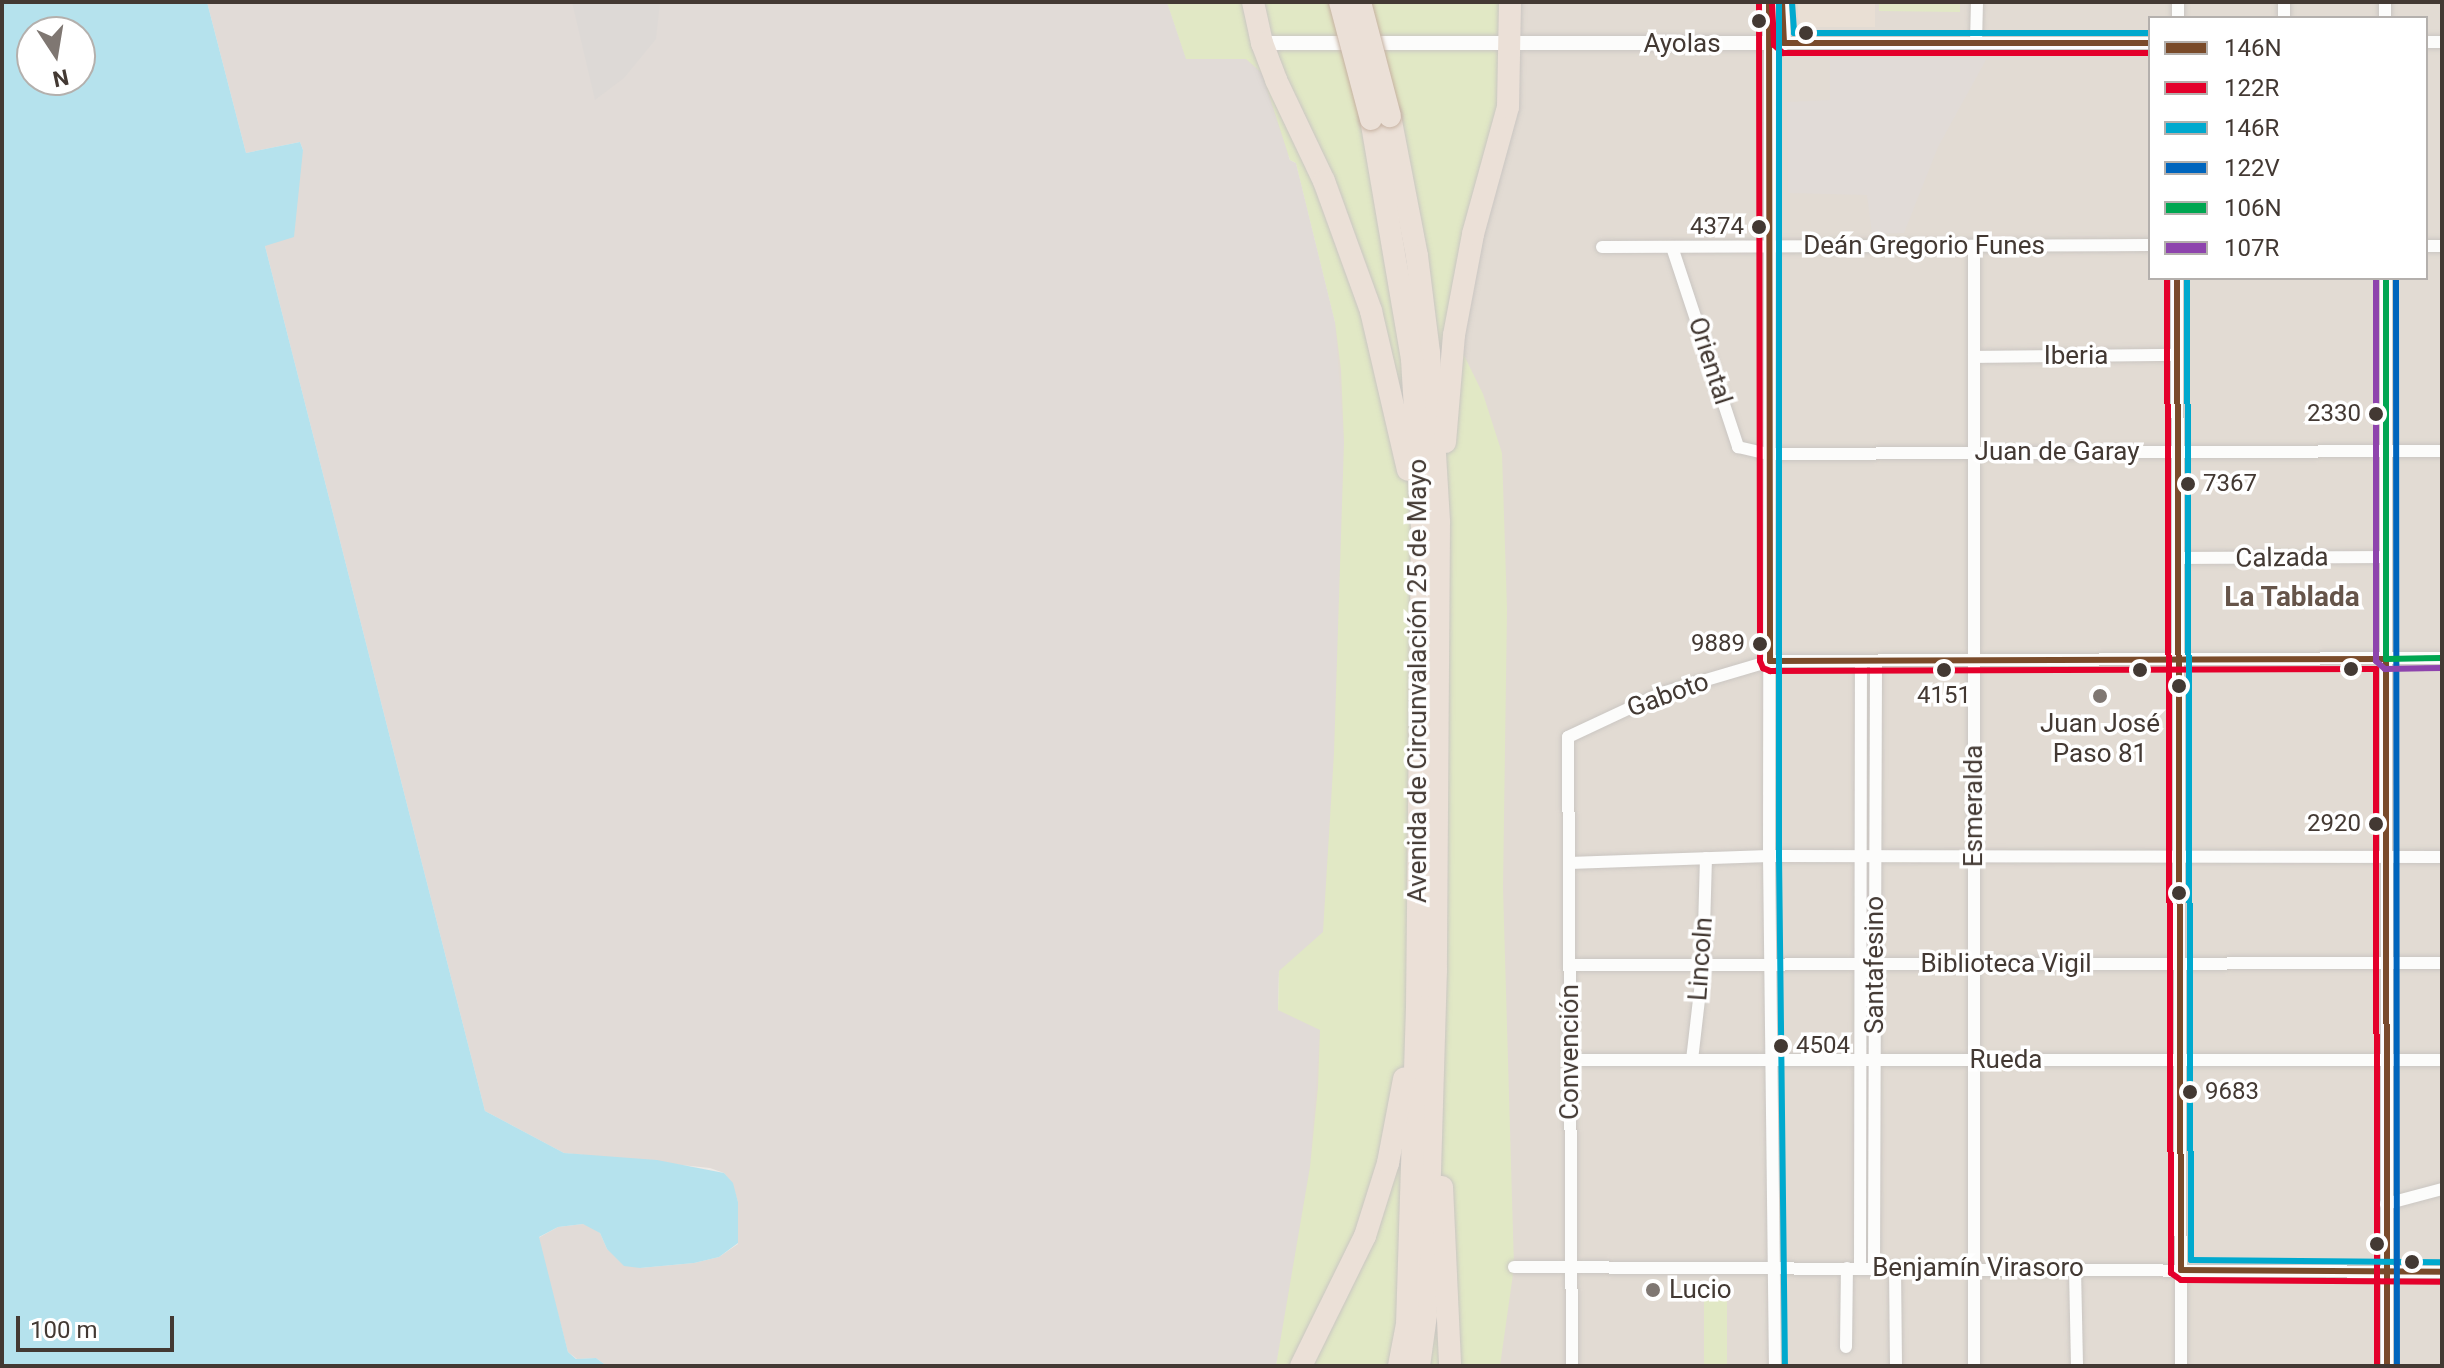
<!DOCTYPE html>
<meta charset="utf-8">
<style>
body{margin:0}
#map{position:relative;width:2444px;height:1368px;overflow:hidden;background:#eeeae6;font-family:Roboto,sans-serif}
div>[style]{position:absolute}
.residential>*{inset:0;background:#e2dbd3}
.industrial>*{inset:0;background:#e1dbd7}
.education>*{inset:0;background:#e9dfd4}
.green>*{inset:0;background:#e1e8c5}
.parking>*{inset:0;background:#ddd9d6}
.water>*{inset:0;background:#b5e2ed}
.roads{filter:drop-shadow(0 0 2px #cac6c2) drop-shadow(0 0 2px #cac6c2)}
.minor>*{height:12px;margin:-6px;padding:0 6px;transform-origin:6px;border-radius:6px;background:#fcfcfb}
.tertiary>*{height:14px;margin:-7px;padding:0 7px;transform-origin:7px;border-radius:7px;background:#fcfcfb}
.motorway>*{height:22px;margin:-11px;padding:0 11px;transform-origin:11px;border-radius:11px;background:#ebe0d7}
.bridges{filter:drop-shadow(0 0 2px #c6b1a1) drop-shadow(0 0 2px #c6b1a1)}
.motorway-bridge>*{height:22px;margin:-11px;padding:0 11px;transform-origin:11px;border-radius:11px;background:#ebe0d7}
.bus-1>*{height:6px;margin:-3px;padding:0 3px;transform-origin:3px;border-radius:3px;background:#7a4b2a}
.bus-2>*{height:6px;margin:-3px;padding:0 3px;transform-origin:3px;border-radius:3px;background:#e4002b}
.bus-3>*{height:6px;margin:-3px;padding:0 3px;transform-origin:3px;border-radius:3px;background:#00a9ce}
.bus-4>*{height:6px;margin:-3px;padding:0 3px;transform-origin:3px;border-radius:3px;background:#0065bd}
.bus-5>*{height:6px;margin:-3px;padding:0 3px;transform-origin:3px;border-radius:3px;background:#00a651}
.bus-6>*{height:6px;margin:-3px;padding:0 3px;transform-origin:3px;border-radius:3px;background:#8e44ad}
.dots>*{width:22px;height:22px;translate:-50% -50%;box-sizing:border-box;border:4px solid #fff;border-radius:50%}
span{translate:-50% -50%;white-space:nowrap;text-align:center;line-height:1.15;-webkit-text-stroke:7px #fff;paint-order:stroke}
.bus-label{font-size:24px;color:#433933}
.right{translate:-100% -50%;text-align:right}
.left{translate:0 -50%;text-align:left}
.street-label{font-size:26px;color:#433933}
.poi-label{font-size:26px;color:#433933}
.neighbourhood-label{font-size:28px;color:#66554a;font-weight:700}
.frame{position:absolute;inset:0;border:4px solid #433933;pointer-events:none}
.legend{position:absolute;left:2148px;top:16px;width:280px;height:264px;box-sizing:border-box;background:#fff;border:2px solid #b4b0ad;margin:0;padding:10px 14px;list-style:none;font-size:24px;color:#433933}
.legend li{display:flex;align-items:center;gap:16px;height:40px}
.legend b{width:40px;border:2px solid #b4b0ad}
.north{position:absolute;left:16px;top:16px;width:80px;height:80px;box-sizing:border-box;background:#fff;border:2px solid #b4b0ad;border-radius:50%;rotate:168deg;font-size:22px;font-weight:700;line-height:32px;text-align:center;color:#433933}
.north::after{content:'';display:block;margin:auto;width:28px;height:36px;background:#7f7772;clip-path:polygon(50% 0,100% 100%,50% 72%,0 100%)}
.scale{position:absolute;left:16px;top:1316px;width:158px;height:36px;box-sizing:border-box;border:4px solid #433933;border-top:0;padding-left:10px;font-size:24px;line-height:28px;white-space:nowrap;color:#433933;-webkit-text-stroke:6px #fff;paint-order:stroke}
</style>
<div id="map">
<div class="residential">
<div style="clip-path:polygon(evenodd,1167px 2px,2442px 2px,2442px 1366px,1276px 1366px,1281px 1331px,1279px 971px,1335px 322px,1296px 163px,1186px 59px,1167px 2px,2150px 18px,2426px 18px,2426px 278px,2150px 278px,2150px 18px)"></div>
</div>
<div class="industrial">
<div style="clip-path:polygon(207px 2px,1167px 2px,1186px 58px,1246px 59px,1261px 73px,1290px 160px,1296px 163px,1335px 322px,1344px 442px,1334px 753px,1323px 932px,1279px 971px,1278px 1010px,1320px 1030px,1310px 1167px,1276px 1366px,607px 1366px,596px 1358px,577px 1359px,568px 1352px,538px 1238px,558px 1227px,583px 1224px,594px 1226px,600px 1233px,607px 1249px,640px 1268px,694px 1263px,719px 1257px,738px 1244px,738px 1202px,732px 1183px,724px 1173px,710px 1168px,564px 1153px,485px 1111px,265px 246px,303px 150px,300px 142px,246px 153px)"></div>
<div style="clip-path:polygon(1830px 58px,1987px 58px,1938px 147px,1904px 233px,1872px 234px,1867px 195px,1788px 193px,1787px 102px,1830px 100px)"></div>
</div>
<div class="education">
<div style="clip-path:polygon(1798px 2px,1875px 2px,1875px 27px,1805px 27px,1798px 19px)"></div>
</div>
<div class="green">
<div style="clip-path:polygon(1167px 2px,1512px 2px,1512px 44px,1454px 335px,1483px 394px,1502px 453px,1507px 609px,1503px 888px,1514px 1267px,1500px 1366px,1276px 1366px,1310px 1167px,1318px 1087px,1320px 1030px,1278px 1010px,1279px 971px,1323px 932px,1334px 753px,1344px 442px,1341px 370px,1335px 322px,1296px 163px,1290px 160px,1262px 73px,1246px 59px,1186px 59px)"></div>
<div style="clip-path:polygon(1879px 2px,1960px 2px,1960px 12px,1879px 11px)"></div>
<div style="clip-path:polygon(1704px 1282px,1727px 1283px,1727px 1366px,1704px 1366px)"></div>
</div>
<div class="parking">
<div style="clip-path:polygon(572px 2px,660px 2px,656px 39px,624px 78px,595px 100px)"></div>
</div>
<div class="water">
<div style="clip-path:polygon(evenodd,2px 2px,207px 2px,246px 153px,300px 142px,303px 150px,294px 237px,265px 246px,485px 1111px,564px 1153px,657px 1160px,724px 1173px,733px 1183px,738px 1202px,738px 1243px,719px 1257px,694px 1263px,640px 1268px,624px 1266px,607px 1249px,600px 1233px,583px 1224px,558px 1227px,539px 1237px,568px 1352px,576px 1359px,596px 1358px,607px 1366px,2px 1366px,2px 2px,32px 32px,80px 32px,80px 80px,32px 80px,32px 32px)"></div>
</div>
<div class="roads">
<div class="minor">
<div style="left:2178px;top:2px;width:16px;rotate:90deg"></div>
<div style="left:2284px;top:2px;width:16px;rotate:90deg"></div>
<div style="left:2385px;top:18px;width:16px;rotate:-90deg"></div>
<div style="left:2426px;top:42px;width:16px"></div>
<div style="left:1784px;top:43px;width:366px"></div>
<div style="left:1976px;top:43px;width:41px;rotate:-88.6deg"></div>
<div style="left:1770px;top:44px;width:812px;rotate:90.07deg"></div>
<div style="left:1769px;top:856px;width:510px;rotate:89.33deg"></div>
<div style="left:1974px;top:246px;width:1120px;rotate:90deg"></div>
<div style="left:2426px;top:246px;width:16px"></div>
<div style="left:1602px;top:247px;width:548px;rotate:-0.21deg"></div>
<div style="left:1672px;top:247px;width:211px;rotate:71.7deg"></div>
<div style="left:1738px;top:447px;width:31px;rotate:13deg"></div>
<div style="left:1768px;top:454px;width:674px;rotate:-0.26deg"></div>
<div style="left:2177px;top:278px;width:1088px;rotate:89.79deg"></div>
<div style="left:2386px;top:278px;width:1088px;rotate:89.95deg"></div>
<div style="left:1974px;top:357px;width:203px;rotate:-0.6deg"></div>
<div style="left:2178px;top:558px;width:208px;rotate:-0.3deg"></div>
<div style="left:1569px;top:863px;width:200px;rotate:-2deg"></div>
<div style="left:1769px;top:856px;width:673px;rotate:0.09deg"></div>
<div style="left:1570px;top:965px;width:872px;rotate:-0.13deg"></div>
<div style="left:1570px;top:1060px;width:872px"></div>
<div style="left:1692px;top:1060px;width:96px;rotate:-83.4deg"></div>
<div style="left:1703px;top:965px;width:107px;rotate:-88.4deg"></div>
<div style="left:2386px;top:1204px;width:58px;rotate:-15deg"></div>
<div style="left:1514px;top:1267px;width:928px;rotate:0.31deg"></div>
<div style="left:1860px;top:1268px;width:606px;rotate:-89.91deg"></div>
<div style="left:1874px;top:1268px;width:606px;rotate:-89.81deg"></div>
<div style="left:1895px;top:1268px;width:98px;rotate:89.4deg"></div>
<div style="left:2075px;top:1269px;width:97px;rotate:88.8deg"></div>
<div style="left:1846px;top:1347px;width:79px;rotate:-89.3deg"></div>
<div style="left:1572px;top:1366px;width:629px;rotate:-90.36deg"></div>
<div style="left:1568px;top:737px;width:104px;rotate:-25.1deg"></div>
<div style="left:1662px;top:693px;width:113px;rotate:-16.5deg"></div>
<div style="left:1770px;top:661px;width:672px;rotate:-0.26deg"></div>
</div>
<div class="tertiary">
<div style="left:1769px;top:2px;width:42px;rotate:88.6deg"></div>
<div style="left:1262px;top:43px;width:522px"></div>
<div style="left:1784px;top:43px;width:41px;rotate:-92.8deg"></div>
</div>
<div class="motorway">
<div style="left:1253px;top:2px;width:42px;rotate:77.6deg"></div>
<div style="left:1262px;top:43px;width:40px;rotate:69deg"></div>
<div style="left:1276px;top:80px;width:112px;rotate:64.6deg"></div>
<div style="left:1324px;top:181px;width:138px;rotate:70.1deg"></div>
<div style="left:1371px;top:311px;width:163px;rotate:76.9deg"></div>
<div style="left:1390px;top:116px;width:143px;rotate:79.1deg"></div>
<div style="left:1417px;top:256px;width:98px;rotate:82.9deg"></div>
<div style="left:1429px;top:353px;width:170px;rotate:86.6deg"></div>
<div style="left:1439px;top:523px;width:446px;rotate:90.4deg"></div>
<div style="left:1436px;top:969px;width:346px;rotate:91.7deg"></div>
<div style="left:1426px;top:1315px;width:51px;rotate:97.8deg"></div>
<div style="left:1371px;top:119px;width:243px;rotate:80.3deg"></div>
<div style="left:1412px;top:359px;width:170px;rotate:86.6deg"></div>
<div style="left:1422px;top:529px;width:478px;rotate:90.6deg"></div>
<div style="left:1417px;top:1007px;width:317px;rotate:91.8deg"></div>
<div style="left:1407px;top:1324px;width:43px;rotate:100.8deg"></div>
<div style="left:1445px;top:442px;width:107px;rotate:-85.2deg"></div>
<div style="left:1454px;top:335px;width:103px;rotate:-79.3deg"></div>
<div style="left:1473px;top:234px;width:132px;rotate:-74.6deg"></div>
<div style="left:1508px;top:107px;width:105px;rotate:-88.9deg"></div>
<div style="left:1442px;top:1187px;width:179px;rotate:87.4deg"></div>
<div style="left:1301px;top:1366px;width:145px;rotate:-63.8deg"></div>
<div style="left:1365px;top:1236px;width:77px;rotate:-72.5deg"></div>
<div style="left:1388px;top:1163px;width:86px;rotate:-79.2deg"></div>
</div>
</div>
<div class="bridges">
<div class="motorway-bridge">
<div style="left:1340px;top:2px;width:121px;rotate:75.2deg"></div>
<div style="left:1360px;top:2px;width:118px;rotate:75.3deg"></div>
</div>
</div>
<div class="bus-1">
<div style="left:1769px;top:2px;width:659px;rotate:89.91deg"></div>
<div style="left:1770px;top:661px;width:616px;rotate:-0.19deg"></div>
<div style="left:2386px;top:659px;width:707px;rotate:89.92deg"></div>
<div style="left:1782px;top:2px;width:41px;rotate:87.2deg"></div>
<div style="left:1784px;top:43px;width:366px"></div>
<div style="left:2177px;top:278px;width:992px;rotate:89.77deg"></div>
<div style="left:2181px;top:1270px;width:261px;rotate:0.4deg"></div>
</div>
<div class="bus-2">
<div style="left:1759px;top:2px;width:659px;rotate:89.91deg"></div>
<div style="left:1760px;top:661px;width:8px;rotate:67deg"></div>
<div style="left:1763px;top:668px;width:8px;rotate:23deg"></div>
<div style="left:1770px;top:671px;width:606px;rotate:-0.19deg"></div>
<div style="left:2376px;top:669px;width:697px;rotate:89.92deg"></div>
<div style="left:1772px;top:2px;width:43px;rotate:87.3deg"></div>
<div style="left:1774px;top:45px;width:12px;rotate:42deg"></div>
<div style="left:1783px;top:53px;width:367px"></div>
<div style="left:2167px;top:278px;width:995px;rotate:89.77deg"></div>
<div style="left:2171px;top:1273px;width:12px;rotate:35deg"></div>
<div style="left:2181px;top:1280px;width:261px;rotate:0.4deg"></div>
</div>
<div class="bus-3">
<div style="left:1779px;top:2px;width:854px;rotate:90deg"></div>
<div style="left:1779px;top:856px;width:510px;rotate:89.33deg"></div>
<div style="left:1792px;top:2px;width:31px;rotate:86deg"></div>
<div style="left:1794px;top:33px;width:356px"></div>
<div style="left:2187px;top:278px;width:982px;rotate:89.77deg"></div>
<div style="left:2191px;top:1260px;width:251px;rotate:0.5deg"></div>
</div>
<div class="bus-4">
<div style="left:2396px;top:278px;width:1088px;rotate:89.95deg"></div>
</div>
<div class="bus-5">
<div style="left:2386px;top:278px;width:381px;rotate:90deg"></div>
<div style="left:2386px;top:659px;width:56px;rotate:-1deg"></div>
</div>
<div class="bus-6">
<div style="left:2376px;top:278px;width:383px;rotate:90deg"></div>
<div style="left:2376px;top:661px;width:12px;rotate:42deg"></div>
<div style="left:2385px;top:669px;width:57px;rotate:-1deg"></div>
</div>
<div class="dots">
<div style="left:1759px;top:21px;background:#433933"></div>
<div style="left:1806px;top:33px;background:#433933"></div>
<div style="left:1759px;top:227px;background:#433933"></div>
<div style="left:2376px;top:414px;background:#433933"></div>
<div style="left:2188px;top:484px;background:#433933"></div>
<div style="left:1760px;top:644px;background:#433933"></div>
<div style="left:2351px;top:669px;background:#433933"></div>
<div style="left:1944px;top:670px;background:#433933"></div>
<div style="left:2140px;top:670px;background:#433933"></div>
<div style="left:2179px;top:686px;background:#433933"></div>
<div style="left:2100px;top:696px;background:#7f7772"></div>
<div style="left:2376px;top:824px;background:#433933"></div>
<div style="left:2179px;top:893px;background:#433933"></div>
<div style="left:1781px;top:1046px;background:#433933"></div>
<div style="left:2190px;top:1092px;background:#433933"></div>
<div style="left:2377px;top:1244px;background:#433933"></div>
<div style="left:2412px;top:1262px;background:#433933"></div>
<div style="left:1653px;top:1290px;background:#7f7772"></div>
</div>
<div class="bus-label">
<span class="right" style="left:1744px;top:227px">4374</span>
<span class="right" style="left:2361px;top:414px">2330</span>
<span class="left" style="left:2203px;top:484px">7367</span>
<span class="right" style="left:1745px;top:644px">9889</span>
<span style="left:1944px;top:696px">4151</span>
<span class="right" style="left:2361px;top:824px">2920</span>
<span class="left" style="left:1796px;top:1046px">4504</span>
<span class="left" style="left:2205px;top:1092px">9683</span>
</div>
<div class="street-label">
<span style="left:1682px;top:44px">Ayolas</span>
<span style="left:1924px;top:246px">Deán Gregorio Funes</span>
<span style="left:2076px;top:356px">Iberia</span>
<span style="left:1710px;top:361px;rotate:72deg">Oriental</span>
<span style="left:2057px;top:452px">Juan de Garay</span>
<span style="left:2282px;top:558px;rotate:-1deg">Calzada</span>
<span style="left:1418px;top:681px;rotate:-90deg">Avenida de Circunvalación 25 de Mayo</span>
<span style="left:1668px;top:695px;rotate:-20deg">Gaboto</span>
<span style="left:1974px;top:806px;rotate:-90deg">Esmeralda</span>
<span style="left:1701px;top:959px;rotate:-86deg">Lincoln</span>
<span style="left:2006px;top:964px">Biblioteca Vigil</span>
<span style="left:1875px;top:965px;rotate:-90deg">Santafesino</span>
<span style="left:1570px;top:1052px;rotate:-90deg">Convención</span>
<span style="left:2006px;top:1060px">Rueda</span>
<span style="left:1978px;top:1268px">Benjamín Virasoro</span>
</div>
<div class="poi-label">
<span style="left:2100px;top:739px">Juan José<br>Paso 81</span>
<span class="left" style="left:1669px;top:1290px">Lucio</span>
</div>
<div class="neighbourhood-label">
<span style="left:2292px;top:597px">La Tablada</span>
</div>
<div class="frame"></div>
<ul class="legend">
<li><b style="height:10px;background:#7a4b2a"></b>146N</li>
<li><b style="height:10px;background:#e4002b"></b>122R</li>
<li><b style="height:10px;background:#00a9ce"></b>146R</li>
<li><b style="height:10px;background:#0065bd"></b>122V</li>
<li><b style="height:10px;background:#00a651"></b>106N</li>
<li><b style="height:10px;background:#8e44ad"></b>107R</li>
</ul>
<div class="north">N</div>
<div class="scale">100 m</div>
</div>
